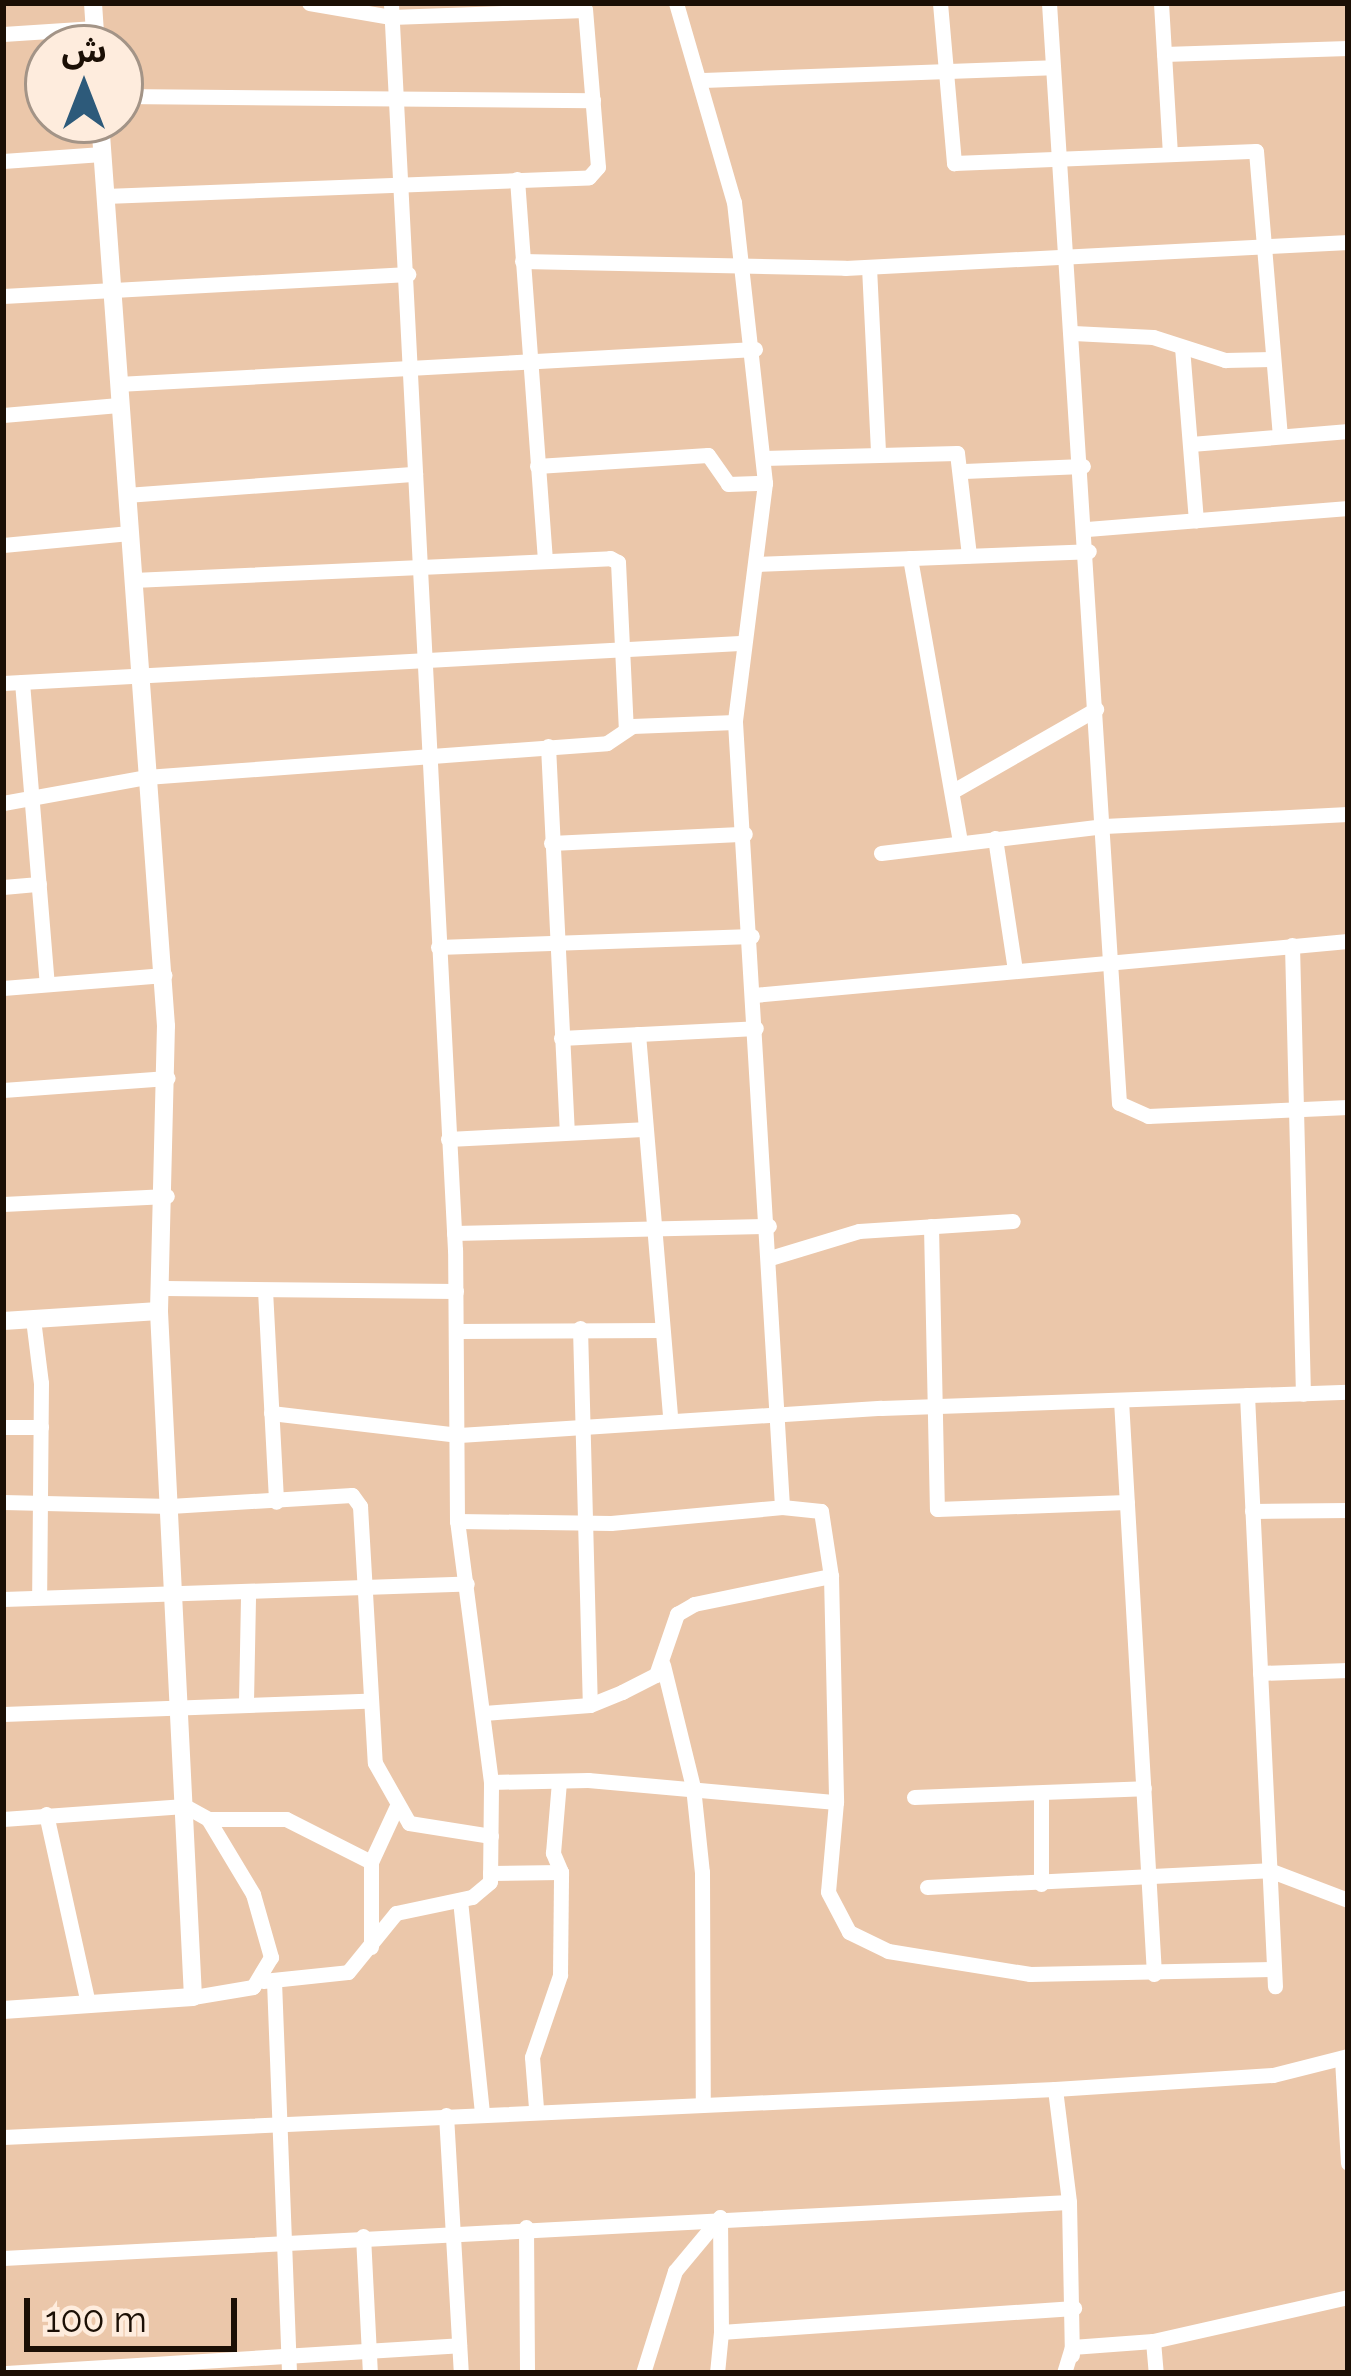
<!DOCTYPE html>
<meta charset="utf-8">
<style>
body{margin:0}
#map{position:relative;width:1351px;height:2376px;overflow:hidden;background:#ebc7aa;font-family:Raleway,"Noto Sans Arabic",sans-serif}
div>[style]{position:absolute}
.minor>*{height:15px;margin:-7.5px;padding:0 7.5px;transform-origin:7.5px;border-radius:7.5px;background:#fff}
.tertiary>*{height:18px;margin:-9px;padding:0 9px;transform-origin:9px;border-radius:9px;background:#fff}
span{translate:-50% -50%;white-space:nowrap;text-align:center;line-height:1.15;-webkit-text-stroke:9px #feecdd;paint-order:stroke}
.frame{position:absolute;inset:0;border:6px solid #1b0f05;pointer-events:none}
.north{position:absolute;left:24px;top:24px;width:120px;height:120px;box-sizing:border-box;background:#feecdd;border:3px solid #a39487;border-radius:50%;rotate:0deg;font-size:33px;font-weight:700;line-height:48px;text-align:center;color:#1b0f05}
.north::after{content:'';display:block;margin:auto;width:42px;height:54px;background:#2d5a7a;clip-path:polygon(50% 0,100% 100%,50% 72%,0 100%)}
.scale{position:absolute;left:24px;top:2298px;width:213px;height:54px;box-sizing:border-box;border:6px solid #1b0f05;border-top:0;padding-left:15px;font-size:36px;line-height:42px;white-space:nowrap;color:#1b0f05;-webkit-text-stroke:9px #feecdd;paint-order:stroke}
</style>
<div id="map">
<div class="minor">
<div style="left:676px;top:3px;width:207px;rotate:73.8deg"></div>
<div style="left:734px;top:202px;width:283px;rotate:83.7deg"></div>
<div style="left:765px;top:483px;width:241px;rotate:97.2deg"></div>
<div style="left:735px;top:722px;width:786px;rotate:86.57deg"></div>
<div style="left:940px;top:3px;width:161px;rotate:85deg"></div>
<div style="left:954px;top:163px;width:302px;rotate:-2.3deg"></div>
<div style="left:1256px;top:151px;width:286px;rotate:85.2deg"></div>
<div style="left:1049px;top:3px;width:1102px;rotate:86.36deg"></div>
<div style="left:1119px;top:1103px;width:32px;rotate:24deg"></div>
<div style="left:1148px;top:1116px;width:200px;rotate:-2.6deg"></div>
<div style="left:1161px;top:3px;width:151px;rotate:86.6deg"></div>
<div style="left:3px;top:34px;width:92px;rotate:-3.7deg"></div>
<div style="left:1164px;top:54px;width:184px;rotate:-1.9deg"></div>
<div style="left:703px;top:80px;width:350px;rotate:-2.1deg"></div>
<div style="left:120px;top:96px;width:473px;rotate:0.5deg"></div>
<div style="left:3px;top:161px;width:99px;rotate:-4deg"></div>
<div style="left:517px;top:179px;width:383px;rotate:85.8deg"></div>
<div style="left:105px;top:196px;width:484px;rotate:-2.2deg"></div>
<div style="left:589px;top:177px;width:13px;rotate:-48deg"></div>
<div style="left:598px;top:167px;width:158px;rotate:-94.7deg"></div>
<div style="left:585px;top:10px;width:194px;rotate:177.9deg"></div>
<div style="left:391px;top:17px;width:83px;rotate:-170.3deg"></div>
<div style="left:522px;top:261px;width:323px;rotate:1.2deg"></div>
<div style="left:845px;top:268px;width:504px;rotate:-2.96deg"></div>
<div style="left:869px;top:267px;width:187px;rotate:87.2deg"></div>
<div style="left:3px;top:296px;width:406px;rotate:-3.1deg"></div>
<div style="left:1073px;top:333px;width:80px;rotate:2.9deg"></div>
<div style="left:1153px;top:337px;width:76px;rotate:17.7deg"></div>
<div style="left:1225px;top:360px;width:48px;rotate:-1.2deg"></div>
<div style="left:1182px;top:347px;width:174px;rotate:85.4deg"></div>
<div style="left:118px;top:384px;width:638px;rotate:-3.14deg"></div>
<div style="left:3px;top:415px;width:116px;rotate:-4.9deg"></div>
<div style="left:1191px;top:444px;width:158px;rotate:-4.7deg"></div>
<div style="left:763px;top:458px;width:194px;rotate:-1.5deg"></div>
<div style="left:957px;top:453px;width:103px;rotate:83.3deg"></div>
<div style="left:537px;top:466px;width:171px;rotate:-3.7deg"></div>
<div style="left:708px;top:455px;width:35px;rotate:55deg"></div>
<div style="left:728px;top:484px;width:37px;rotate:-2deg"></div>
<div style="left:964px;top:471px;width:119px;rotate:-2.4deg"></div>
<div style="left:126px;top:495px;width:290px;rotate:-4.2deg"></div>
<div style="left:1087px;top:529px;width:262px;rotate:-4.6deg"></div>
<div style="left:3px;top:545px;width:127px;rotate:-5.4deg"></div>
<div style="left:910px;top:558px;width:288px;rotate:80deg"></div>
<div style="left:757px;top:564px;width:332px;rotate:-2.2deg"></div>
<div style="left:133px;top:580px;width:478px;rotate:-2.6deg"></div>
<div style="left:610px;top:558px;width:9px;rotate:27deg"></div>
<div style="left:618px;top:562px;width:168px;rotate:87.3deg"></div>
<div style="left:22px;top:682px;width:303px;rotate:85.3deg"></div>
<div style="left:3px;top:683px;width:738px;rotate:-3.11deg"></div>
<div style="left:548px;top:746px;width:384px;rotate:87.2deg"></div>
<div style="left:953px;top:791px;width:165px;rotate:-29.8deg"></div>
<div style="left:3px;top:803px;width:145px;rotate:-10.3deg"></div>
<div style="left:146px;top:777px;width:462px;rotate:-4.2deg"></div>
<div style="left:607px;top:743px;width:30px;rotate:-34deg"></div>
<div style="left:632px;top:726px;width:103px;rotate:-2.2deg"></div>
<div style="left:995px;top:838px;width:134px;rotate:81.4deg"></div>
<div style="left:551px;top:843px;width:194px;rotate:-2.7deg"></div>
<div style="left:881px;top:853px;width:225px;rotate:-6.9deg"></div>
<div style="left:1104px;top:826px;width:244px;rotate:-2.8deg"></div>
<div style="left:3px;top:887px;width:36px;rotate:-5deg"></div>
<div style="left:1292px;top:945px;width:449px;rotate:88.6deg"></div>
<div style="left:438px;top:947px;width:314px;rotate:-2deg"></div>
<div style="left:3px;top:988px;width:162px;rotate:-4.6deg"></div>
<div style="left:754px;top:995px;width:596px;rotate:-5.19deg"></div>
<div style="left:638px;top:1034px;width:385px;rotate:85.2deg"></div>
<div style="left:561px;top:1038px;width:195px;rotate:-2.9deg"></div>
<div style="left:3px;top:1090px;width:165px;rotate:-4.2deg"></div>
<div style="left:448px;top:1139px;width:195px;rotate:-2.9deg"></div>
<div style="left:3px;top:1204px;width:164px;rotate:-2.8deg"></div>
<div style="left:931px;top:1226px;width:283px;rotate:88.8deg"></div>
<div style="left:937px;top:1509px;width:190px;rotate:-2.1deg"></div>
<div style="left:454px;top:1233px;width:315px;rotate:-1.3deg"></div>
<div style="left:770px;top:1258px;width:93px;rotate:-16.9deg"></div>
<div style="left:859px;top:1231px;width:154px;rotate:-3.7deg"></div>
<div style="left:165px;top:1288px;width:291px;rotate:0.6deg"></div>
<div style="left:265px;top:1290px;width:212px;rotate:87deg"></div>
<div style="left:33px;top:1319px;width:64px;rotate:82.9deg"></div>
<div style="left:41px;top:1383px;width:213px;rotate:90.5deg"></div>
<div style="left:580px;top:1328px;width:377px;rotate:88.5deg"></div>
<div style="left:457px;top:1331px;width:205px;rotate:-0.3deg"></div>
<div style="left:1247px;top:1395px;width:592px;rotate:87.29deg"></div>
<div style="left:1121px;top:1400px;width:575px;rotate:86.71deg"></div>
<div style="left:271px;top:1413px;width:189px;rotate:6.7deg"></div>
<div style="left:459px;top:1435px;width:423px;rotate:-3.7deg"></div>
<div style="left:881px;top:1408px;width:467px;rotate:-2deg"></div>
<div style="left:3px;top:1427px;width:38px"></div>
<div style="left:3px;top:1502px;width:167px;rotate:1.4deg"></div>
<div style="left:170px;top:1506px;width:182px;rotate:-3.5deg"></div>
<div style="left:352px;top:1495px;width:14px;rotate:54deg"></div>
<div style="left:360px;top:1506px;width:257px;rotate:86.7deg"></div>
<div style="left:375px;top:1763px;width:69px;rotate:60.5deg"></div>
<div style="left:409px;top:1823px;width:83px;rotate:9deg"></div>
<div style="left:1252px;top:1511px;width:96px;rotate:-0.6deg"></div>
<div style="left:457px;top:1521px;width:154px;rotate:0.7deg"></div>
<div style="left:611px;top:1523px;width:172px;rotate:-5.3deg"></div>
<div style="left:782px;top:1507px;width:39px;rotate:6deg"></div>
<div style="left:821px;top:1511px;width:66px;rotate:81.3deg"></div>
<div style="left:831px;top:1576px;width:226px;rotate:88.7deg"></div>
<div style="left:836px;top:1802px;width:90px;rotate:95.1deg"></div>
<div style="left:828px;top:1892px;width:45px;rotate:62.3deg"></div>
<div style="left:849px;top:1932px;width:43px;rotate:26deg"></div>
<div style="left:888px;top:1951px;width:144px;rotate:9.2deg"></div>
<div style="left:1030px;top:1974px;width:244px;rotate:-1.2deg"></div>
<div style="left:3px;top:1599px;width:464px;rotate:-1.9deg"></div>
<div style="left:663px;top:1665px;width:126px;rotate:76.2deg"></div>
<div style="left:693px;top:1787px;width:85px;rotate:84deg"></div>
<div style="left:702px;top:1872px;width:230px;rotate:89.8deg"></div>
<div style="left:1260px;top:1673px;width:88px;rotate:-2deg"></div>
<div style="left:246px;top:1702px;width:107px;rotate:-88.9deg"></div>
<div style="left:484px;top:1713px;width:106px;rotate:-4.3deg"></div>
<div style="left:590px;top:1705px;width:35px;rotate:-22deg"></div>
<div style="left:622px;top:1692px;width:38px;rotate:-27deg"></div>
<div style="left:656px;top:1675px;width:65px;rotate:-71deg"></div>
<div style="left:677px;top:1614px;width:20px;rotate:-30deg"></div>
<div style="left:694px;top:1604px;width:140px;rotate:-11.6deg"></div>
<div style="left:3px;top:1714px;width:363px;rotate:-2.1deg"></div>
<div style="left:491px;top:1782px;width:97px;rotate:-1.2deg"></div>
<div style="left:588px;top:1780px;width:249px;rotate:5.1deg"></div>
<div style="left:1041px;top:1793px;width:91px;rotate:90deg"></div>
<div style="left:914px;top:1797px;width:230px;rotate:-2.2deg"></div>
<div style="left:46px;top:1814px;width:195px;rotate:77.5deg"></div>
<div style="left:3px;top:1819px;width:182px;rotate:-4.1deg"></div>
<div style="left:185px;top:1806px;width:26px;rotate:29deg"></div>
<div style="left:208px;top:1819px;width:87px;rotate:59deg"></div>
<div style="left:253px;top:1894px;width:66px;rotate:74.1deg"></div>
<div style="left:271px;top:1957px;width:35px;rotate:121deg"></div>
<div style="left:253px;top:1987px;width:61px;rotate:170.5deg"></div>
<div style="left:208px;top:1819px;width:78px"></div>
<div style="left:286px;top:1819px;width:95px;rotate:26.8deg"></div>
<div style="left:490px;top:1873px;width:71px;rotate:-0.8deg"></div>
<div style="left:927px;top:1887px;width:342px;rotate:-2.8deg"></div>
<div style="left:1269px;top:1870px;width:85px;rotate:20.8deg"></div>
<div style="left:460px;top:1900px;width:214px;rotate:84.1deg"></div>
<div style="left:371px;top:1947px;width:85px;rotate:-90deg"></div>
<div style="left:371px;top:1862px;width:60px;rotate:-65.2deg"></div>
<div style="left:263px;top:1981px;width:85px;rotate:-6deg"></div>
<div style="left:348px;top:1972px;width:76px;rotate:-50.9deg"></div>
<div style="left:396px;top:1913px;width:78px;rotate:-11.9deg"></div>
<div style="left:472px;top:1897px;width:23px;rotate:-40deg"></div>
<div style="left:490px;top:1882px;width:100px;rotate:-89.4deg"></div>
<div style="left:491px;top:1782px;width:263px;rotate:-97.4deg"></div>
<div style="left:457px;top:1521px;width:271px;rotate:-90.4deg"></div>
<div style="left:455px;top:1250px;width:1249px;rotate:-92.94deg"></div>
<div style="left:274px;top:1981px;width:392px;rotate:87.8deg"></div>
<div style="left:1342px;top:2059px;width:104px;rotate:86.7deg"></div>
<div style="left:1055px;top:2089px;width:114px;rotate:82.9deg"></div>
<div style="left:1069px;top:2202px;width:153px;rotate:88.9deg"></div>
<div style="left:536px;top:2108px;width:51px;rotate:-94.5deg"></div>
<div style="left:532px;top:2057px;width:87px;rotate:-71.1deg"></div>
<div style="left:560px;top:1975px;width:103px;rotate:-89.4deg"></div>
<div style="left:561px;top:1872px;width:21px;rotate:-113deg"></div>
<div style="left:553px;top:1853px;width:71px;rotate:-85.2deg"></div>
<div style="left:446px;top:2115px;width:258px;rotate:86.7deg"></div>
<div style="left:3px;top:2137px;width:1053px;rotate:-2.61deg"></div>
<div style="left:1055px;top:2089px;width:218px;rotate:-3.7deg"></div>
<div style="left:1273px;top:2075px;width:77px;rotate:-14.2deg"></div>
<div style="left:720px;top:2217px;width:115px;rotate:89.5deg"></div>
<div style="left:721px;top:2332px;width:354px;rotate:-3.9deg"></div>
<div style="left:526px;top:2227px;width:146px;rotate:89.6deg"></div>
<div style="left:363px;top:2236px;width:137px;rotate:87.1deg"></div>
<div style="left:3px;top:2258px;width:1067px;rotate:-3.01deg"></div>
<div style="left:1153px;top:2341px;width:32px;rotate:85deg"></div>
<div style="left:6px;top:2373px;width:454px;rotate:-3.5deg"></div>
<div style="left:643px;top:2373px;width:107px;rotate:-72.6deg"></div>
<div style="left:675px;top:2271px;width:70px;rotate:-50.2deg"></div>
<div style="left:717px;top:2373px;width:41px;rotate:-84.4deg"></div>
<div style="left:1064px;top:2373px;width:27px;rotate:-73deg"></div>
<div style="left:1072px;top:2347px;width:81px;rotate:-4.2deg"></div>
<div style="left:1153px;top:2341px;width:200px;rotate:-12.7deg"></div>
</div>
<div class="tertiary">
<div style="left:93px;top:3px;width:45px;rotate:86.2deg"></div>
<div style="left:3px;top:1321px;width:156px;rotate:-3.7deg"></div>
<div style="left:3px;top:2010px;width:190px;rotate:-3.9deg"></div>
<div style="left:193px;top:1997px;width:687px;rotate:-92.84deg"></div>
<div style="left:159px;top:1311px;width:285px;rotate:-88.6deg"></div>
<div style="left:166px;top:1026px;width:908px;rotate:-94.17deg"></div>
</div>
<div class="frame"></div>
<div class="north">ش</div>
<div class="scale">100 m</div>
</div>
